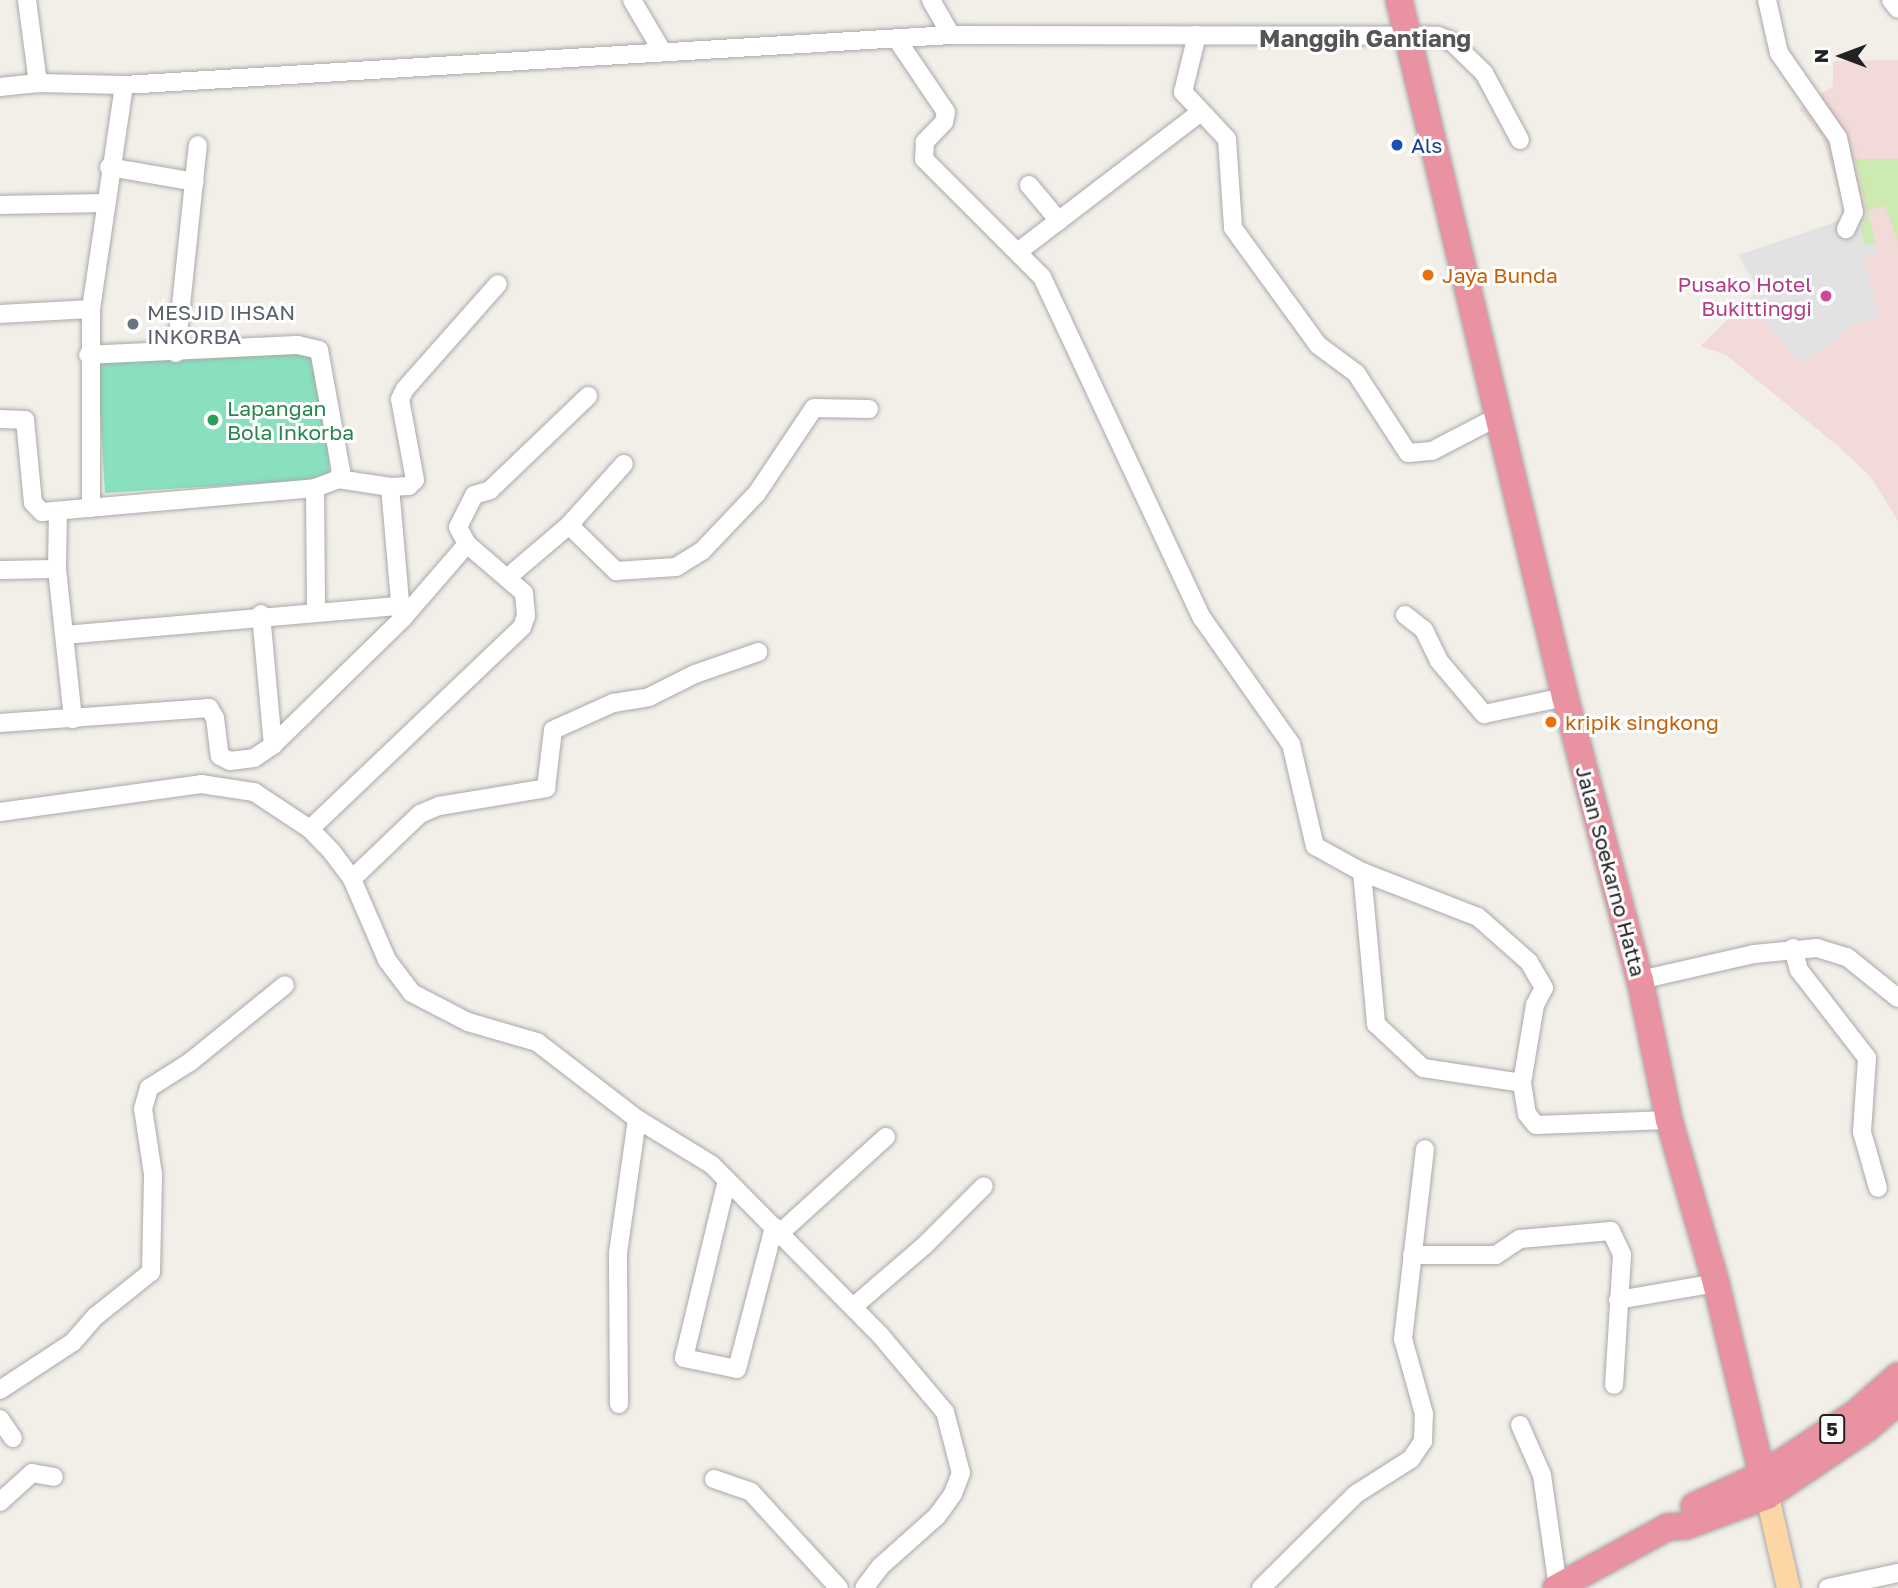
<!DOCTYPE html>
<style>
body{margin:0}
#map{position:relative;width:1898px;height:1588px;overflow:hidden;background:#f2efe9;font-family:"Golos Text",sans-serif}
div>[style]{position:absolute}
.commercial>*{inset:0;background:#f2dad9}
.grass>*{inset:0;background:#cdebb0}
.pitch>*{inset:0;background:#88e0be}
.parking>*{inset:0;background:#e2e2e2}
.roads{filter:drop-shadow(0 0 2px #a9a9a9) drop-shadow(0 0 2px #a9a9a9)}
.minor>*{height:18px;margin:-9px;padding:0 9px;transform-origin:9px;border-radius:9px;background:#fff}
.major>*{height:23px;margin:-11.5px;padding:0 11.5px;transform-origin:11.5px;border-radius:11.5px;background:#fcd6a4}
.highway>*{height:26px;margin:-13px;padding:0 13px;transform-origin:13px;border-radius:13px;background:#e892a2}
.dots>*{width:19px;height:19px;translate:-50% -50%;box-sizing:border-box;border:4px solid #fff;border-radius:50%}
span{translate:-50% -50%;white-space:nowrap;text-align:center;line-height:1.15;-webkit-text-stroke:6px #fff;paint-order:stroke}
.shield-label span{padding:2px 5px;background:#fff;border:2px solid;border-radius:5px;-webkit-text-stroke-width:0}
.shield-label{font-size:19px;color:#222;font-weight:700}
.transit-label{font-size:21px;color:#164399}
.left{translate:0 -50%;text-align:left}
.food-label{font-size:21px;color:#c56008}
.hotel-label{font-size:21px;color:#b23c85}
.right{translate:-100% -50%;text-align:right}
.worship-label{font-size:21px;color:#5b616d}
.leisure-label{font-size:21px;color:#27864d}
.street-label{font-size:21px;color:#222}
.quarter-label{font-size:24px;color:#555;font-weight:700}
.north{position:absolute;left:1807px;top:21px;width:70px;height:70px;-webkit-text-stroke:5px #fff;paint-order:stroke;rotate:270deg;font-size:19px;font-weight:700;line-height:28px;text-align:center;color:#222}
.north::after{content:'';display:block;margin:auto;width:24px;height:32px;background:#222;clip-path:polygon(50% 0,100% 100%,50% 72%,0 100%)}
</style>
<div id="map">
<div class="commercial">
<div style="clip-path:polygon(1898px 60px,1898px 521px,1871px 477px,1838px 446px,1726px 355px,1700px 346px,1759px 290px,1738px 255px,1848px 221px,1822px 137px,1799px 109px,1833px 86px,1833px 61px)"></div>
</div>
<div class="grass">
<div style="clip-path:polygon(1855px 159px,1898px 159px,1898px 242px,1885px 205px,1868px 211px,1875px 244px,1865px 245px,1861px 231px,1867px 211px)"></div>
</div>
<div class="pitch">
<div style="clip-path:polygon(322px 346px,330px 479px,105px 493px,97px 360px)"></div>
</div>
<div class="parking">
<div style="clip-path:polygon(1868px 211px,1861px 231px,1865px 245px,1875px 244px,1878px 253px,1863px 258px,1880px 316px,1849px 326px,1836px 341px,1801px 362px,1747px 303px,1759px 289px,1738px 255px)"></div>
</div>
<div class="roads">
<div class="minor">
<div style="left:27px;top:0;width:84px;rotate:82.5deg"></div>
<div style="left:632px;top:0;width:59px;rotate:59.5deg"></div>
<div style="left:931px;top:0;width:40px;rotate:60.3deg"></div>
<div style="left:1767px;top:0;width:54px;rotate:77.2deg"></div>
<div style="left:1779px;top:53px;width:103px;rotate:55.2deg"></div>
<div style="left:1838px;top:138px;width:76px;rotate:77.8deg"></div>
<div style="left:1854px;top:212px;width:19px;rotate:115deg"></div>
<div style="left:1891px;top:0;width:11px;rotate:52deg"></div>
<div style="left:1197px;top:35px;width:59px;rotate:103.8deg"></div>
<div style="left:1183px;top:92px;width:64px;rotate:46.9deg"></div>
<div style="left:1227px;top:139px;width:89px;rotate:86.1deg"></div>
<div style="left:1233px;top:228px;width:145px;rotate:54deg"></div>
<div style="left:1318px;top:345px;width:47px;rotate:36.4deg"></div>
<div style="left:1356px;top:373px;width:95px;rotate:57deg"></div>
<div style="left:1408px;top:453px;width:24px;rotate:-5deg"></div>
<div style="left:1432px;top:451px;width:73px;rotate:-27.6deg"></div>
<div style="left:896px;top:38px;width:89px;rotate:56deg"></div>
<div style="left:946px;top:112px;width:10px;rotate:101deg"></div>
<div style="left:944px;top:122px;width:28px;rotate:134deg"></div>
<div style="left:925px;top:142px;width:17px;rotate:93deg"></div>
<div style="left:924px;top:159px;width:167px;rotate:45deg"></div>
<div style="left:1042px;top:277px;width:377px;rotate:64.9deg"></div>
<div style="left:1202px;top:618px;width:154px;rotate:54.8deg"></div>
<div style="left:1291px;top:744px;width:105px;rotate:76.8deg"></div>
<div style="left:1315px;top:846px;width:54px;rotate:29deg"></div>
<div style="left:1362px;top:872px;width:153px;rotate:84.7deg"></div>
<div style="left:1376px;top:1024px;width:64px;rotate:43.1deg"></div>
<div style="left:1423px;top:1068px;width:100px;rotate:8.6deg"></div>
<div style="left:1522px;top:1083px;width:31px;rotate:81deg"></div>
<div style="left:1527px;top:1114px;width:14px;rotate:51deg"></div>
<div style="left:1536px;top:1125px;width:133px;rotate:-2.2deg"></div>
<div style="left:0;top:87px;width:38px;rotate:-6deg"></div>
<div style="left:38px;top:83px;width:86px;rotate:1.3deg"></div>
<div style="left:124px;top:85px;width:829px;rotate:-3.46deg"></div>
<div style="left:951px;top:35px;width:487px;rotate:0.1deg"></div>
<div style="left:1438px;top:36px;width:14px;rotate:21deg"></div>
<div style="left:1451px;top:41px;width:46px;rotate:44.1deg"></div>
<div style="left:1484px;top:73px;width:76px;rotate:61.8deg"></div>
<div style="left:109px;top:167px;width:87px;rotate:9.9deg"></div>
<div style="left:1029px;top:185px;width:47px;rotate:50.2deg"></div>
<div style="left:0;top:205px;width:104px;rotate:-1.1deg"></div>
<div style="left:1019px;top:251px;width:229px;rotate:-37.4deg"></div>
<div style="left:0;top:314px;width:91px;rotate:-3.1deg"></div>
<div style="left:176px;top:353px;width:209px;rotate:-84deg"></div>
<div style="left:0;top:419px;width:25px;rotate:2deg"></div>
<div style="left:25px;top:420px;width:83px;rotate:84.5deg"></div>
<div style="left:33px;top:503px;width:13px;rotate:45deg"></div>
<div style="left:42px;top:512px;width:274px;rotate:-5deg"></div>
<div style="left:315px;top:488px;width:25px;rotate:-21deg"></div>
<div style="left:338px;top:479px;width:9px;rotate:-69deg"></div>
<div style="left:341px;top:471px;width:123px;rotate:-100.3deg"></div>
<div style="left:319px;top:350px;width:22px;rotate:-167deg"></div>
<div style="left:298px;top:345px;width:210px;rotate:177.3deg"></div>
<div style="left:338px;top:479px;width:53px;rotate:8.7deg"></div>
<div style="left:390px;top:487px;width:127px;rotate:85deg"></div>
<div style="left:390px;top:487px;width:19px;rotate:-3deg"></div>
<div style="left:409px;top:486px;width:8px;rotate:-45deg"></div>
<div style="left:415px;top:480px;width:82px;rotate:-100.5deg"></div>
<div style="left:400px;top:399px;width:11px;rotate:-63deg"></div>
<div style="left:405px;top:389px;width:140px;rotate:-48.5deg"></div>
<div style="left:315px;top:488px;width:123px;rotate:89.5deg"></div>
<div style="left:91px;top:508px;width:199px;rotate:-90deg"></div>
<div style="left:91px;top:309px;width:226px;rotate:-81.6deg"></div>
<div style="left:58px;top:511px;width:58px;rotate:91deg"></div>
<div style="left:57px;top:569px;width:151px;rotate:83.9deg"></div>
<div style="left:569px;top:525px;width:66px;rotate:44.4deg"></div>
<div style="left:616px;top:571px;width:60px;rotate:-3.8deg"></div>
<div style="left:676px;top:567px;width:31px;rotate:-32deg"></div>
<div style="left:702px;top:551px;width:80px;rotate:-46.5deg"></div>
<div style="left:757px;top:493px;width:102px;rotate:-56.2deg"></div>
<div style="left:814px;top:408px;width:55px;rotate:1deg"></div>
<div style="left:0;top:570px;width:57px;rotate:-1deg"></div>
<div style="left:508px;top:577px;width:80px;rotate:-40.4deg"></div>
<div style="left:569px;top:525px;width:82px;rotate:-48deg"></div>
<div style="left:261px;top:614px;width:132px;rotate:84.8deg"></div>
<div style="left:1405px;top:615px;width:24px;rotate:38deg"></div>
<div style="left:1424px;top:630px;width:34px;rotate:64deg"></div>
<div style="left:1439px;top:661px;width:70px;rotate:49.7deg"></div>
<div style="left:1484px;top:714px;width:83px;rotate:-11.9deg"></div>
<div style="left:65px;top:635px;width:333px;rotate:-5deg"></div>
<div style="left:0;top:723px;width:210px;rotate:-4.1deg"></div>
<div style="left:209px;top:708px;width:12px;rotate:59deg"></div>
<div style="left:215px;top:718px;width:38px;rotate:83deg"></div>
<div style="left:220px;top:756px;width:11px;rotate:27deg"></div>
<div style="left:230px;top:761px;width:24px;rotate:-7deg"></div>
<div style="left:254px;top:758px;width:23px;rotate:-34deg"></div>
<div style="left:273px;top:745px;width:182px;rotate:-44.3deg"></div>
<div style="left:403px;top:618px;width:98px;rotate:-49.1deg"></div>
<div style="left:0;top:812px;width:203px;rotate:-7.9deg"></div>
<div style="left:201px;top:784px;width:54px;rotate:8.6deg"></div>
<div style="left:254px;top:792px;width:67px;rotate:33.5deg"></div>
<div style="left:310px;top:829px;width:32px;rotate:46deg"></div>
<div style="left:332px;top:852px;width:34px;rotate:53deg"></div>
<div style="left:352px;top:879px;width:88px;rotate:66.6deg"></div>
<div style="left:387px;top:960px;width:41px;rotate:52.9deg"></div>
<div style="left:412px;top:993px;width:63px;rotate:27.4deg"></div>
<div style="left:468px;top:1022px;width:72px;rotate:16.2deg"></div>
<div style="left:537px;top:1042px;width:126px;rotate:37.6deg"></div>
<div style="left:637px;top:1119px;width:88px;rotate:31.5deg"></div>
<div style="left:712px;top:1165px;width:240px;rotate:45.3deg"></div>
<div style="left:881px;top:1336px;width:99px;rotate:49.9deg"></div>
<div style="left:945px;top:1412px;width:63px;rotate:75.3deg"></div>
<div style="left:961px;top:1473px;width:22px;rotate:111deg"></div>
<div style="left:953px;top:1494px;width:27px;rotate:126deg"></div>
<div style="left:937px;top:1516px;width:76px;rotate:138.2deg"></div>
<div style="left:880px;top:1567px;width:26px;rotate:127deg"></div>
<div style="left:310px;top:829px;width:293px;rotate:-43.6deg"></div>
<div style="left:522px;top:627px;width:12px;rotate:-70deg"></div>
<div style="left:526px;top:616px;width:23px;rotate:-95deg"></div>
<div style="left:524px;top:593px;width:75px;rotate:-139.3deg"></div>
<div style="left:467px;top:544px;width:19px;rotate:-118deg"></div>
<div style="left:458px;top:527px;width:36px;rotate:-63deg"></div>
<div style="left:474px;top:495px;width:17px;rotate:-17deg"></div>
<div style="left:490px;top:490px;width:136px;rotate:-43.8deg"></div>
<div style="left:1362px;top:872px;width:124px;rotate:21.2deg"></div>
<div style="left:1478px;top:917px;width:68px;rotate:41.4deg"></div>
<div style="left:1529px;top:962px;width:30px;rotate:60deg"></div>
<div style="left:1544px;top:988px;width:19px;rotate:118deg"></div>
<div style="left:1535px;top:1005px;width:79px;rotate:99.5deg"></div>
<div style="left:352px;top:879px;width:94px;rotate:-43.7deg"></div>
<div style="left:420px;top:814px;width:21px;rotate:-23deg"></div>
<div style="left:439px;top:806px;width:109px;rotate:-9.5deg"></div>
<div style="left:546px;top:788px;width:58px;rotate:-83.1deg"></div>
<div style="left:553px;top:730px;width:66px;rotate:-24.2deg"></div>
<div style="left:613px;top:703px;width:36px;rotate:-9deg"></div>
<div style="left:649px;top:697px;width:51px;rotate:-26.6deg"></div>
<div style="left:695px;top:674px;width:67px;rotate:-19.2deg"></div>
<div style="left:1793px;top:948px;width:23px;rotate:75deg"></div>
<div style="left:1799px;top:970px;width:111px;rotate:52.3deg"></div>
<div style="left:1867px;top:1058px;width:74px;rotate:93.9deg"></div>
<div style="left:1862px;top:1132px;width:58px;rotate:74.1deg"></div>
<div style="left:1640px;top:980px;width:117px;rotate:-12.8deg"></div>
<div style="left:1754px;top:954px;width:63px;rotate:-5.4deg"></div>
<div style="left:1817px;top:948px;width:31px;rotate:17deg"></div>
<div style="left:1847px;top:957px;width:65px;rotate:38.8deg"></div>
<div style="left:727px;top:1180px;width:183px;rotate:103.6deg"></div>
<div style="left:684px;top:1358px;width:54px;rotate:11.7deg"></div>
<div style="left:737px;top:1369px;width:147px;rotate:-75.4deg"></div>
<div style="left:780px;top:1233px;width:143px;rotate:-42.2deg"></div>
<div style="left:1412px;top:1255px;width:84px"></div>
<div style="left:1496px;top:1255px;width:29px;rotate:-34deg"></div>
<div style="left:1520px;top:1239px;width:91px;rotate:-5deg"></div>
<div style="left:1611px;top:1231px;width:26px;rotate:65deg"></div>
<div style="left:1622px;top:1255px;width:130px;rotate:93.5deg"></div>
<div style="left:1618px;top:1300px;width:99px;rotate:-9.8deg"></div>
<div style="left:853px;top:1307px;width:95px;rotate:-40.7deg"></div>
<div style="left:925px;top:1245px;width:83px;rotate:-45deg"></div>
<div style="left:0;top:1390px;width:87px;rotate:-33.3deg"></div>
<div style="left:73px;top:1342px;width:35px;rotate:-49deg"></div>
<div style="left:96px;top:1316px;width:70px;rotate:-38.7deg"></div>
<div style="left:151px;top:1272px;width:98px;rotate:-88.8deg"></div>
<div style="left:153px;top:1174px;width:66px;rotate:-98.7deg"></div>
<div style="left:143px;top:1109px;width:22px;rotate:-74deg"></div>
<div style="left:149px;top:1088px;width:49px;rotate:-32.4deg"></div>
<div style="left:190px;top:1062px;width:122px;rotate:-39deg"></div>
<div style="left:619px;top:1404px;width:151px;rotate:-90.4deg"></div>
<div style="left:618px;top:1253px;width:135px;rotate:-81.9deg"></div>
<div style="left:0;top:1419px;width:23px;rotate:56deg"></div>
<div style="left:1520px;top:1425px;width:55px;rotate:66.3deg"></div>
<div style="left:1542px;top:1475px;width:113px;rotate:81.9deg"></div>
<div style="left:714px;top:1479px;width:39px;rotate:19deg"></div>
<div style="left:751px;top:1492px;width:130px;rotate:47.5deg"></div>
<div style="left:0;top:1502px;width:43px;rotate:-42.2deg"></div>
<div style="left:32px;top:1473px;width:22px;rotate:10deg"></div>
<div style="left:1261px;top:1588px;width:134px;rotate:-44.7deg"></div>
<div style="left:1356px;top:1494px;width:65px;rotate:-32.5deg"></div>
<div style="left:1411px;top:1459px;width:22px;rotate:-56deg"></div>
<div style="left:1423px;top:1441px;width:27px;rotate:-88deg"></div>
<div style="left:1424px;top:1414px;width:78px;rotate:-105.6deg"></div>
<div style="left:1403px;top:1339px;width:191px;rotate:-83.4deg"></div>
<div style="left:1828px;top:1588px;width:72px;rotate:-12.1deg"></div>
</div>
<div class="major">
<div style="left:1767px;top:1496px;width:94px;rotate:77.1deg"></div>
</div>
<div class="highway">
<div style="left:1399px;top:0;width:716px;rotate:76.6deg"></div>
<div style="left:1565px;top:697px;width:293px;rotate:75.2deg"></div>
<div style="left:1640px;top:980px;width:143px;rotate:78.3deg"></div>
<div style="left:1669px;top:1120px;width:170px;rotate:73.9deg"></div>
<div style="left:1716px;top:1283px;width:219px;rotate:76.5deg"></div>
<div style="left:1694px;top:1506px;width:75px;rotate:-24.5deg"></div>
<div style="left:1762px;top:1475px;width:113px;rotate:-33.4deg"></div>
<div style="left:1856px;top:1413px;width:56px;rotate:-41.4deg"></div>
<div style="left:1556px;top:1588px;width:128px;rotate:-28.6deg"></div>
<div style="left:1668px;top:1527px;width:18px;rotate:-3deg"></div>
<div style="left:1686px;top:1526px;width:86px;rotate:-20.3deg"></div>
<div style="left:1767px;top:1496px;width:120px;rotate:-34.1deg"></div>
<div style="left:1866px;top:1429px;width:42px;rotate:-40.2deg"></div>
</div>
</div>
<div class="dots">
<div style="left:1397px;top:145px;background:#1a4fb4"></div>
<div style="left:1428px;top:275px;background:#e8710a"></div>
<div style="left:1826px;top:296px;background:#d1479c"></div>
<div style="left:133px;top:324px;background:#6b7280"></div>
<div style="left:213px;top:420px;background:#2e9e5b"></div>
<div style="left:1551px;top:722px;background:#e8710a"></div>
</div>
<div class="shield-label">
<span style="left:1832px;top:1429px">5</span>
</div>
<div class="transit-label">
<span class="left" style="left:1411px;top:145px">Als</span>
</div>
<div class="food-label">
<span class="left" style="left:1442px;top:275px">Jaya Bunda</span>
<span class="left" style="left:1565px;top:722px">kripik singkong</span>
</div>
<div class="hotel-label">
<span class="right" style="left:1812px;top:296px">Pusako Hotel<br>Bukittinggi</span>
</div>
<div class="worship-label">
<span class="left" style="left:147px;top:324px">MESJID IHSAN<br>INKORBA</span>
</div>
<div class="leisure-label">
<span class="left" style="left:227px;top:420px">Lapangan<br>Bola Inkorba</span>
</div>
<div class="street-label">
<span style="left:1611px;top:871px;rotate:75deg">Jalan Soekarno Hatta</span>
</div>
<div class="quarter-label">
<span style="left:1365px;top:38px">Manggih Gantiang</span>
</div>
<div class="north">N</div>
</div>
